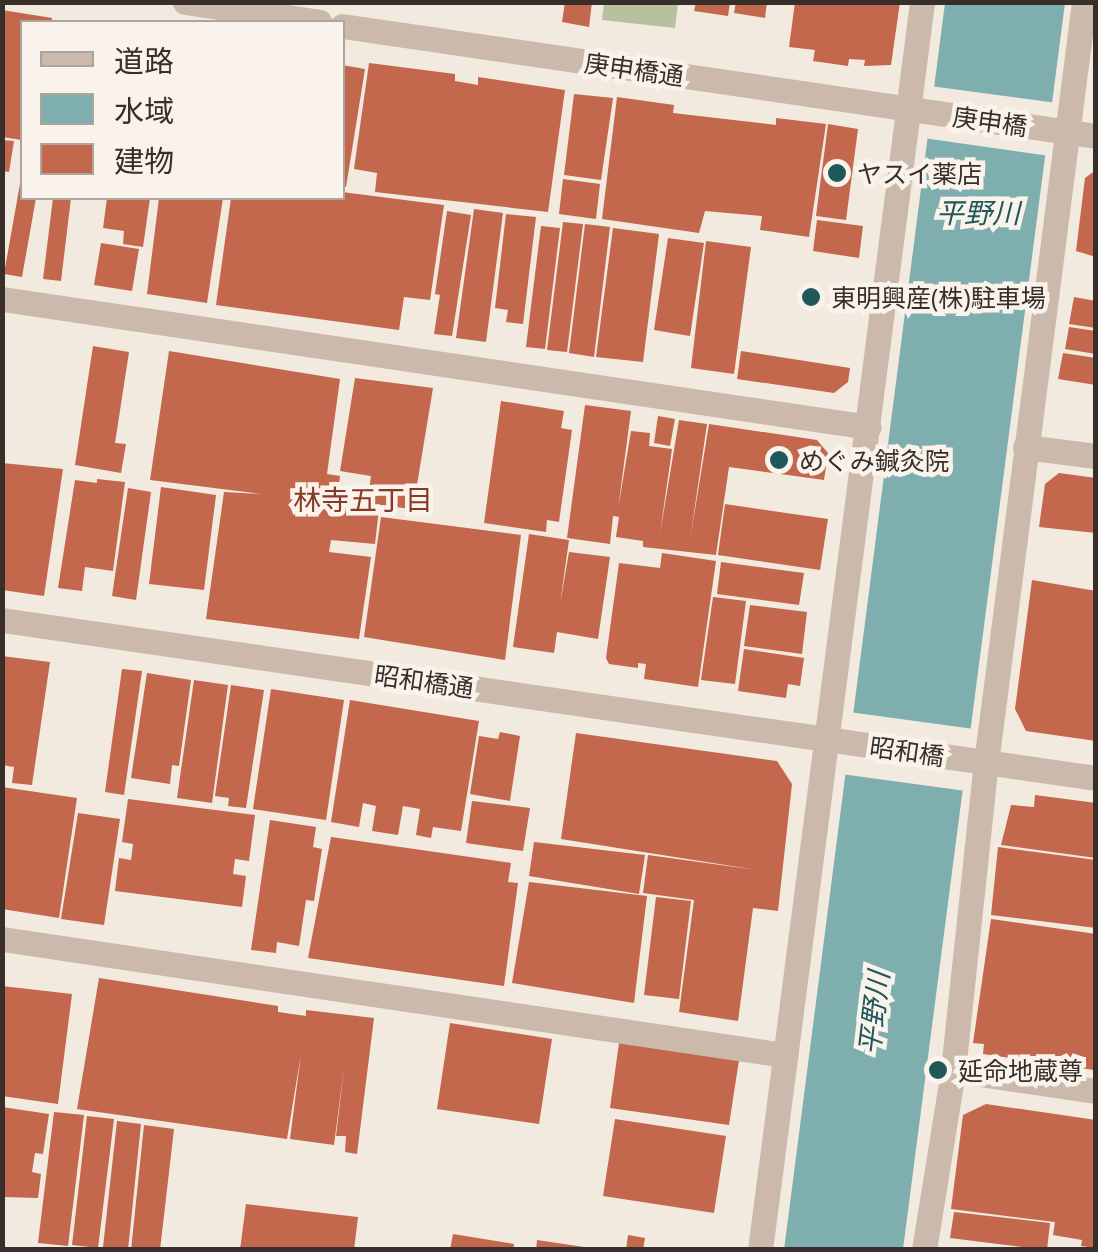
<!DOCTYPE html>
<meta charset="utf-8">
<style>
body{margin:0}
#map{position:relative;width:1098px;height:1252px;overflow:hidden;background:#f2e9df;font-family:"Open Sans","Noto Sans JP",sans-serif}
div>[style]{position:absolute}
.green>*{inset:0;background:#b7c19f}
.water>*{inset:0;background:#7faeaf}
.pier>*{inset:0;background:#f2e9df}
.building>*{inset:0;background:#c3674d}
.minor>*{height:25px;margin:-12.5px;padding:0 12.5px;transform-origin:12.5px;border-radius:12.5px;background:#cbb9ab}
.dots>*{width:28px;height:28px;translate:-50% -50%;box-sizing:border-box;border:5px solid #faf3ec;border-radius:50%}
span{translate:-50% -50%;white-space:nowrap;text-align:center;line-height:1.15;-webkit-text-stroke:9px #faf3ec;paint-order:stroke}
.street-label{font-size:25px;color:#382e2a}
.poi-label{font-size:25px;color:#382e2a}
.left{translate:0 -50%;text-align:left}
.water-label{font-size:28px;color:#205759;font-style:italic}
.neighbourhood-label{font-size:28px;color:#863a25}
.frame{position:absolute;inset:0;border:5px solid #382e2a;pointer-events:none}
.legend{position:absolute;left:20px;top:20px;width:325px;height:180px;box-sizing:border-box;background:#faf3ec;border:2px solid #aca49e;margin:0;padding:12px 18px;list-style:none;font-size:30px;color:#382e2a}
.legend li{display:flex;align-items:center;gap:20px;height:50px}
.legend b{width:50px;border:2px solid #aca49e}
</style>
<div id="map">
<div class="green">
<div style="clip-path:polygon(604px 3px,678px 3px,675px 28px,602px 20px)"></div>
</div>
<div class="water">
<div style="clip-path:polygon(945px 3px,1065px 3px,903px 1249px,784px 1250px)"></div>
</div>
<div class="pier">
<div style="clip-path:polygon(930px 86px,1057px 103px,1050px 156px,923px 138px)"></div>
<div style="clip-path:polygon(849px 712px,974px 729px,966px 791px,841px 774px)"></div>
</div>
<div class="building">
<div style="clip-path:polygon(565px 2px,592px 2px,589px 27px,562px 22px)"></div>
<div style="clip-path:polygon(696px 2px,730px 2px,728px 16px,694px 11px)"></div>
<div style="clip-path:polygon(736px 2px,767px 2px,765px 18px,734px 13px)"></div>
<div style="clip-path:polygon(795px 2px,900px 2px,891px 65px,864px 66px,865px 60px,849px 59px,848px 66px,813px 61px,815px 50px,789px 47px)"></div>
<div style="clip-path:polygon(2px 10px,52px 18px,52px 22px,22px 22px,22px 140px,2px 137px)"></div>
<div style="clip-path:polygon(369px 63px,455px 74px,455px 81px,478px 85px,478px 77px,565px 90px,548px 212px,375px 192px,377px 173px,354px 169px)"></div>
<div style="clip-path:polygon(342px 65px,365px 69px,346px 187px,342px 186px)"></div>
<div style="clip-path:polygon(574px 94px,613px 98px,601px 180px,564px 175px)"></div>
<div style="clip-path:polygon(617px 97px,674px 105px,673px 113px,776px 125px,776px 118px,826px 124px,809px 237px,760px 230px,762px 216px,716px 212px,705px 211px,699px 233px,602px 219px)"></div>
<div style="clip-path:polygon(828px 124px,858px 129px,846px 220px,816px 216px)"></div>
<div style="clip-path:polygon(2px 140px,14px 141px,9px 172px,2px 171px)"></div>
<div style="clip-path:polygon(1096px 170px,1096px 257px,1076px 251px,1085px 178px)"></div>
<div style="clip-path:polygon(21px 178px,22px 198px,36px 198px,22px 277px,4px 274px)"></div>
<div style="clip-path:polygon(563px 179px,600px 184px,596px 219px,559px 214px)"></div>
<div style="clip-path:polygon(342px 192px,444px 205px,430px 300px,404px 297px,399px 330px,216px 305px,231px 198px,342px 198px)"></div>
<div style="clip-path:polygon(53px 198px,71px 198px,61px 281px,43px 279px)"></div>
<div style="clip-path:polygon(107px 198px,150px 198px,143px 247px,123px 244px,124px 231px,103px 228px)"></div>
<div style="clip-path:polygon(159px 198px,223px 198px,207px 303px,147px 294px)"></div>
<div style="clip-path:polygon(474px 209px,503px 213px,486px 342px,456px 338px)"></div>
<div style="clip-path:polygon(447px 211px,471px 215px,452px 336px,434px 334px,440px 295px,435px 294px)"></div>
<div style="clip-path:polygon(506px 214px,536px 217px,523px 324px,506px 322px,508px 310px,495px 308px)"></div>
<div style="clip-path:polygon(817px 220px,863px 226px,859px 258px,813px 251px)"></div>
<div style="clip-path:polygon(563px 222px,583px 224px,567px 352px,547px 350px)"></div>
<div style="clip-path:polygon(585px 224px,610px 227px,594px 357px,569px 353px)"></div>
<div style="clip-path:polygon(541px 226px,560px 228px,545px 349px,526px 347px)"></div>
<div style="clip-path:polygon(613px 228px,659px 234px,643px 362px,596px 357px)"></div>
<div style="clip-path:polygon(668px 238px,704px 243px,690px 336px,654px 330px)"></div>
<div style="clip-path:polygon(706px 241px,751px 247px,734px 374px,691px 368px)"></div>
<div style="clip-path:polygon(101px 243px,139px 249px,132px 291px,94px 285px)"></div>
<div style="clip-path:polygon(1074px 297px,1096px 301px,1096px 328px,1069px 324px)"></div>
<div style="clip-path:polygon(1069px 327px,1096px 331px,1096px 354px,1065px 349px)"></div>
<div style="clip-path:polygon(93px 346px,129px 352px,115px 443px,126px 444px,121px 473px,75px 465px)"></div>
<div style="clip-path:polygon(169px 351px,340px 379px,327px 474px,340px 476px,337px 505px,379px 509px,375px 544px,331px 540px,329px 552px,371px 557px,359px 639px,206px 619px,224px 492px,261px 494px,150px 480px)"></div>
<div style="clip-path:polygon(741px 351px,850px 368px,848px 382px,834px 393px,737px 379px)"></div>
<div style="clip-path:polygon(1063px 353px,1096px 358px,1096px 385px,1058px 379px)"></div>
<div style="clip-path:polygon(355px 378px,433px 388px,413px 509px,367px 504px,371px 476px,340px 471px)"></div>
<div style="clip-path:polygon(501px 401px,564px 411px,561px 428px,572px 430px,559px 522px,547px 520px,546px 532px,484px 523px)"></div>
<div style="clip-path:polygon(585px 405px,631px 411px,618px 509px,631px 431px,650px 433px,649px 446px,672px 449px,660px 534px,679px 420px,707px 424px,690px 540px,709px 424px,817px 440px,828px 453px,824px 480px,729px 467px,716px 555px,643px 547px,643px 541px,616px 537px,619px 517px,613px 516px,610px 544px,567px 538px)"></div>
<div style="clip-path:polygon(658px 416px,675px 419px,670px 446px,654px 443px)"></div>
<div style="clip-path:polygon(2px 463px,63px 469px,44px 596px,2px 590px)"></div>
<div style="clip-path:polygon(1059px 473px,1096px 478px,1096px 533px,1039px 527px,1045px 484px)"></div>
<div style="clip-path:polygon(97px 479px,125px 482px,113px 571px,85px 567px,82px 591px,58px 588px,75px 480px,97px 483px)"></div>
<div style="clip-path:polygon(161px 487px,216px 495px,204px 590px,149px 584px)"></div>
<div style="clip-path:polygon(128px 488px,151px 492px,136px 600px,112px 596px)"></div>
<div style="clip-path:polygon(725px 504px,828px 519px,820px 570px,718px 555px)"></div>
<div style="clip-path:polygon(381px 517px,521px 535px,505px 660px,364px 637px)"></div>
<div style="clip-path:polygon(529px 534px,569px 540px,560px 604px,569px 552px,610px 557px,598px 639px,557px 632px,554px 653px,513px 647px)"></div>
<div style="clip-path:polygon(662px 553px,716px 561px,698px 687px,644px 679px,646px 664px,638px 663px,638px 668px,609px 664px,606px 658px,619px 563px,660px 568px)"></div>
<div style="clip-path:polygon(721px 562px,804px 573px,799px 605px,717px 594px)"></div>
<div style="clip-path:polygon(1032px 580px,1096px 591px,1096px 741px,1026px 731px,1015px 709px)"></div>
<div style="clip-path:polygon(713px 597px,746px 601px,735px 684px,701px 680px)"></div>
<div style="clip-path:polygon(750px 605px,807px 612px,802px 654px,744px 646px)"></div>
<div style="clip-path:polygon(744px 649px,804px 658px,800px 686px,788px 684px,786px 698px,738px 691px)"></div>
<div style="clip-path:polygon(2px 656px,50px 662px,32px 785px,12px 783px,14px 767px,2px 765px)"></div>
<div style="clip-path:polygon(122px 669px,142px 671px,124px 795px,105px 792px)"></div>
<div style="clip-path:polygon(147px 673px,191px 680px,179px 766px,172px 765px,170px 784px,131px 778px)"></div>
<div style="clip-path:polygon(194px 680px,228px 685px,212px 803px,177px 798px)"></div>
<div style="clip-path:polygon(231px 685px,264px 690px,246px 808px,228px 806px,229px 798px,215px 796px)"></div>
<div style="clip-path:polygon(271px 689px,344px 700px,326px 820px,253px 809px)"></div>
<div style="clip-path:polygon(350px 700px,479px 721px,461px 831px,433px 827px,431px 838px,416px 835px,420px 809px,403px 806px,398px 835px,372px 831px,376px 806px,363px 803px,359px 827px,331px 822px)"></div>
<div style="clip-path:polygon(500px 732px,520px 736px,510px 801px,470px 794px,479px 736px,498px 739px)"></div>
<div style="clip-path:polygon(576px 733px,777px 761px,792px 784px,778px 911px,753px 908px,738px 1021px,679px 1012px,694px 900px,643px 893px,648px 855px,757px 870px,561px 839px)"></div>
<div style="clip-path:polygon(2px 787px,77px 798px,59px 918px,2px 909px)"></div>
<div style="clip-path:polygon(1035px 795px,1096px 803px,1096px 858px,1001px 845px,1011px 805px,1034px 807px)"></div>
<div style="clip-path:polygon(128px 799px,255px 815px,249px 861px,235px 859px,233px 874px,246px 876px,242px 907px,115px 891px,119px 858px,131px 860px,133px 844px,122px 842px)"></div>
<div style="clip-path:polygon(472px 801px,530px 808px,523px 851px,466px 843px)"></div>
<div style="clip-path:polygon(78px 813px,120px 819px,104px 925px,61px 919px)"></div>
<div style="clip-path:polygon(270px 820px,316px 827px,313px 847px,322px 849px,314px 901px,306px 900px,299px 946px,277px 942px,276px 953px,251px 950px)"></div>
<div style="clip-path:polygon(331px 837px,511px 863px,508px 882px,518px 883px,504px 986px,308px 958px)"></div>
<div style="clip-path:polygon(534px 842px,645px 855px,639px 894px,529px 876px)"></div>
<div style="clip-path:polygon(998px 847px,1096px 860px,1096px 928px,991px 915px)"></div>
<div style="clip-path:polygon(529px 882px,647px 896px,634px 1003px,512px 983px)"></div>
<div style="clip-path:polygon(656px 897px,691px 901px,679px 999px,644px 995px)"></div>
<div style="clip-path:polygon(991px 919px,1096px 934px,1094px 1070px,983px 1054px,984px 1044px,973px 1043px)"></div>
<div style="clip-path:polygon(99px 978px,278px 1006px,278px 1012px,306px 1016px,306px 1010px,374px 1018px,357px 1154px,345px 1152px,346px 1136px,336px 1136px,345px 1061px,334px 1145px,290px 1139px,301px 1054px,287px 1139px,77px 1109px)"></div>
<div style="clip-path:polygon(2px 986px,72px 994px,58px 1104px,2px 1096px)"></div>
<div style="clip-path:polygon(450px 1023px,552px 1039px,539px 1124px,437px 1109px)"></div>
<div style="clip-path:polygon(619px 1043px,739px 1060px,729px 1125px,610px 1108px)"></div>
<div style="clip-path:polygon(986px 1104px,1096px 1120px,1096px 1248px,1081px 1246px,1082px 1240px,1053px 1235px,1055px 1222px,951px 1209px,963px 1115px)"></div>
<div style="clip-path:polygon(2px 1107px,49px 1114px,43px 1154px,35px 1153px,32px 1172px,41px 1174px,38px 1198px,2px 1197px)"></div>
<div style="clip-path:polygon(54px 1112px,84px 1115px,68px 1246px,38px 1243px)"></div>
<div style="clip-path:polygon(87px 1116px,114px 1119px,98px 1248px,72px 1245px)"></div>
<div style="clip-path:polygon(615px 1119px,726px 1136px,714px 1213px,603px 1196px)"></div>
<div style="clip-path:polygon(117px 1121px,141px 1124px,128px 1250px,103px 1247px)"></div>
<div style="clip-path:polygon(144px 1125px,174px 1129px,160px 1250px,131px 1250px)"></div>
<div style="clip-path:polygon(246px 1204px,358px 1217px,354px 1250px,240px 1250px)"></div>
<div style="clip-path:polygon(954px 1212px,1050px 1223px,1047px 1250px,950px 1238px)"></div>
<div style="clip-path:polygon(453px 1234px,514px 1244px,513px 1250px,450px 1250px)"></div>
<div style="clip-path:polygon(628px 1235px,645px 1238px,643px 1250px,626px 1250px)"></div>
<div style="clip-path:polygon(537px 1240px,584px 1247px,584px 1250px,536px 1250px)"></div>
</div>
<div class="minor">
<div style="left:185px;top:2px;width:136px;rotate:8.4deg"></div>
<div style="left:342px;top:26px;width:762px;rotate:8.3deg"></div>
<div style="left:2px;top:299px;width:876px;rotate:8.4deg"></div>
<div style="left:1025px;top:447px;width:72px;rotate:7.2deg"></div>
<div style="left:2px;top:620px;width:1105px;rotate:8.22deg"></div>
<div style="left:2px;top:939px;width:792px;rotate:8.43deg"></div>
<div style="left:953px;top:1070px;width:145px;rotate:8.4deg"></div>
<div style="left:760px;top:1250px;width:1258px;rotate:-82.6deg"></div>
<div style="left:924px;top:1250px;width:182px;rotate:-80.8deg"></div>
<div style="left:953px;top:1070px;width:309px;rotate:-83.9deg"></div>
<div style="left:986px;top:763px;width:767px;rotate:-82.66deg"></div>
</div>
<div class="dots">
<div style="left:837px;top:173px;background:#205759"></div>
<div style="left:811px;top:297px;background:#205759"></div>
<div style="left:779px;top:460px;background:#205759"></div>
<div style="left:938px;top:1070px;background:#205759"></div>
</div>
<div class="street-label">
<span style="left:634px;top:69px;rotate:8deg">庚申橋通</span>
<span style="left:990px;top:121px;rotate:8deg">庚申橋</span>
<span style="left:424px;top:681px;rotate:8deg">昭和橋通</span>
<span style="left:907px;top:751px;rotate:8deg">昭和橋</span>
</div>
<div class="poi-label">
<span class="left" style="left:857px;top:173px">ヤスイ薬店</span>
<span class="left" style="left:831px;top:297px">東明興産(株)駐車場</span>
<span class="left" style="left:799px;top:460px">めぐみ鍼灸院</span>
<span class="left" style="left:958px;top:1070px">延命地蔵尊</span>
</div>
<div class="water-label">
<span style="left:978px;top:212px">平野川</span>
<span style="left:873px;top:1013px;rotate:-83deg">平野川</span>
</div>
<div class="neighbourhood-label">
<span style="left:363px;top:499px">林寺五丁目</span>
</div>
<div class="frame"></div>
<ul class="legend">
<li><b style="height:12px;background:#cbb9ab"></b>道路</li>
<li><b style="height:28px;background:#7faeaf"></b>水域</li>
<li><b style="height:28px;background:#c3674d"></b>建物</li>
</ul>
</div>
